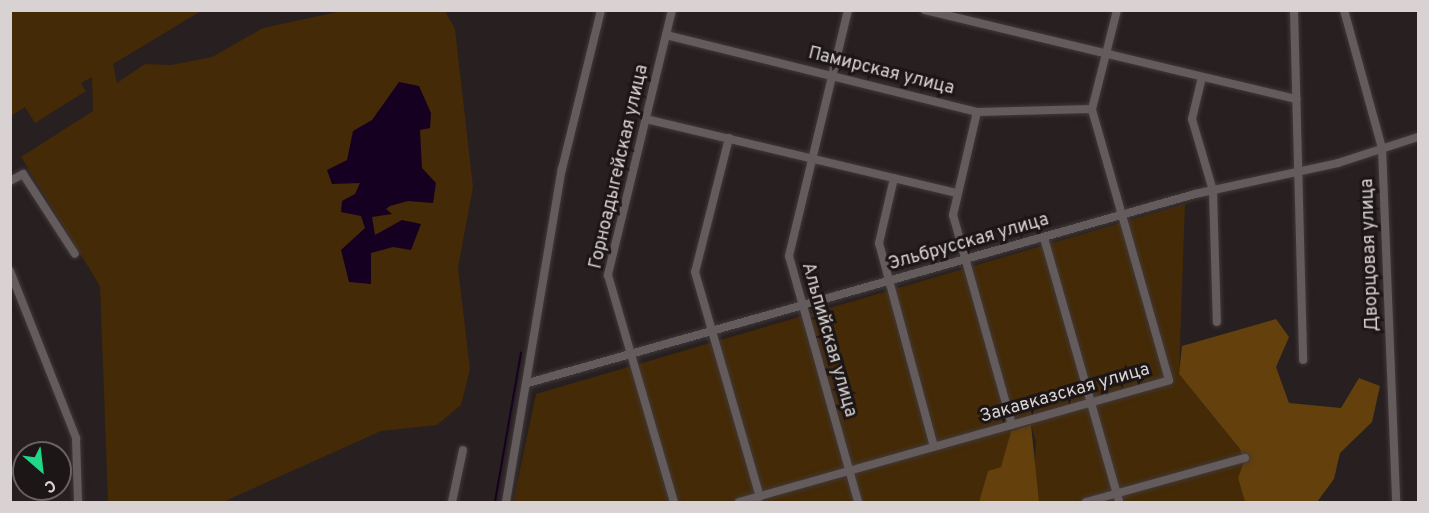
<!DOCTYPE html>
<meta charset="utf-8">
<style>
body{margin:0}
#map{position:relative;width:1429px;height:513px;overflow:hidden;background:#271f20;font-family:Overpass,sans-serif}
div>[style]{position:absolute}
.green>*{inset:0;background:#442a06}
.forest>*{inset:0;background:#64400c}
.water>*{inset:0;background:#160021}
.stream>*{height:1.5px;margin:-0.75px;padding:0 0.75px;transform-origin:0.75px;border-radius:0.75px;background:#160021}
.roads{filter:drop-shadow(0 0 2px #40393a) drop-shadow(0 0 2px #40393a)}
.minor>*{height:8px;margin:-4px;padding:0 4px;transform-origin:4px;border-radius:4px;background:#645b5c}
span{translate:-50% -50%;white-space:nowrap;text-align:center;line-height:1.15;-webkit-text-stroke:6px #1d1617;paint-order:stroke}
.street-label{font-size:18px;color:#d8d2d3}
.frame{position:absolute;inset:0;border:12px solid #d8d2d3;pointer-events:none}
.north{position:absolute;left:12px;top:441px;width:60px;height:60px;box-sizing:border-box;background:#1d1617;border:2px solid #686162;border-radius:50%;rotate:152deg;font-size:16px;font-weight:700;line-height:24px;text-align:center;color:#d8d2d3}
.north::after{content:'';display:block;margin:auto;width:21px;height:27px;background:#1fd887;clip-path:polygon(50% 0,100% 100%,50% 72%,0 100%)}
</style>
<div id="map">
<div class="green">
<div style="clip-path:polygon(10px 11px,201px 11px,113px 64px,117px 83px,145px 64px,171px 65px,212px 57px,263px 28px,342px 11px,445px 11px,455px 29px,473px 187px,458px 268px,470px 369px,461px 405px,437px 425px,381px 431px,223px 502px,108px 502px,100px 286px,21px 157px,93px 111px,92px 77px,81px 83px,86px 91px,35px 123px,25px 107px,11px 116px)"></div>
<div style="clip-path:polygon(1185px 204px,1179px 374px,1240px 449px,1243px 464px,1238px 478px,1245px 502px,1039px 502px,1033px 483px,1036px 442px,1031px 425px,1011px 431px,1001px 468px,988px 472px,979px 502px,513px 502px,536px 394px)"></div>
</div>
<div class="forest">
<div style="clip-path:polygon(1276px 319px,1289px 337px,1276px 367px,1289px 403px,1341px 408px,1359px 378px,1380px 386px,1372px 422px,1340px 453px,1334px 479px,1317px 502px,1245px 502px,1238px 478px,1243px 464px,1240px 449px,1179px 374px,1182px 346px)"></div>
<div style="clip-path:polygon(1031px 425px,1039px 502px,979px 502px,988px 471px,1001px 467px,1011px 431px)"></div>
</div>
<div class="water">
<div style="clip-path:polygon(399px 82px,419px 86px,431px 113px,430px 128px,420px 130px,422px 168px,436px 183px,433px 203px,408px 201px,390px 206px,386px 209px,392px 214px,372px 217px,375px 235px,402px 220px,421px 224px,411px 250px,393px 247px,371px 253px,371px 284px,349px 282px,341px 250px,365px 228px,361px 216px,341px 212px,342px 201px,355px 194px,360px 183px,332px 184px,327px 170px,347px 160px,353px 131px,372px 120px)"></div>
</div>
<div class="stream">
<div style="left:495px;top:502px;width:151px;rotate:-80.1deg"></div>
</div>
<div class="roads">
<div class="minor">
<div style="left:672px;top:10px;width:273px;rotate:103.6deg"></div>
<div style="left:608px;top:275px;width:236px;rotate:73.8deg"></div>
<div style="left:848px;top:10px;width:253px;rotate:103.5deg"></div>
<div style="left:789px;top:256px;width:255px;rotate:74.3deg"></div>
<div style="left:925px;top:10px;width:382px;rotate:13.5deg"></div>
<div style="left:1294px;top:10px;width:350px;rotate:88.5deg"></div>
<div style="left:1344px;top:10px;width:143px;rotate:74.6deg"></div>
<div style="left:1382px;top:148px;width:354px;rotate:87.7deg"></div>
<div style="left:666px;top:35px;width:320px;rotate:13.9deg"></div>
<div style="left:977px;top:112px;width:115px;rotate:-1.5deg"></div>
<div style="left:1202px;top:77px;width:43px;rotate:103.4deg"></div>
<div style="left:1192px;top:119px;width:75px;rotate:73.7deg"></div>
<div style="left:1213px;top:191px;width:131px;rotate:88.3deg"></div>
<div style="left:977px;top:112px;width:106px;rotate:103.1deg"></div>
<div style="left:953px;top:215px;width:218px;rotate:74.3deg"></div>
<div style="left:646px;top:119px;width:320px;rotate:13.4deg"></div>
<div style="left:729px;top:138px;width:138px;rotate:104.2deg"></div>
<div style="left:695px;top:272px;width:234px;rotate:73.9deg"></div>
<div style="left:894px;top:178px;width:67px;rotate:103deg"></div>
<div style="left:879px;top:243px;width:211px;rotate:74.9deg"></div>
<div style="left:10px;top:181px;width:15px;rotate:-28deg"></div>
<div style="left:23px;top:174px;width:95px;rotate:57deg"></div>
<div style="left:1044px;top:238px;width:274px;rotate:74.1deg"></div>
<div style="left:10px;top:271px;width:180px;rotate:68.4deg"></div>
<div style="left:76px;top:438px;width:64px;rotate:88.2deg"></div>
<div style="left:528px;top:383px;width:693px;rotate:-15.82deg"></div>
<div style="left:1195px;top:194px;width:146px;rotate:-12.2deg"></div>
<div style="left:1338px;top:163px;width:84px;rotate:-18deg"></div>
<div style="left:452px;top:502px;width:53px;rotate:-78.1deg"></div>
<div style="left:506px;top:502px;width:338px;rotate:-80.5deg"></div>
<div style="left:562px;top:169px;width:164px;rotate:-76.2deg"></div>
<div style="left:739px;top:502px;width:447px;rotate:-15.8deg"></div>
<div style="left:1169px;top:380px;width:282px;rotate:-105.9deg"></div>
<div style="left:1092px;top:109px;width:102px;rotate:-75.8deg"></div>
<div style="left:1086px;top:502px;width:165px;rotate:-15.5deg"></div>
</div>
</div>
<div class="street-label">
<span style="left:881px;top:72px;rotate:14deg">Памирская улица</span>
<span style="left:620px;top:167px;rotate:-77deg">Горноадыгейская улица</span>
<span style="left:969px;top:243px;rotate:-16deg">Эльбрусская улица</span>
<span style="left:1371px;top:255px;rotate:-92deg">Дворцовая улица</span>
<span style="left:828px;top:340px;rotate:74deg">Альпийская улица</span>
<span style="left:1065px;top:394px;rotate:-16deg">Закавказская улица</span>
</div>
<div class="frame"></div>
<div class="north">С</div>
</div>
